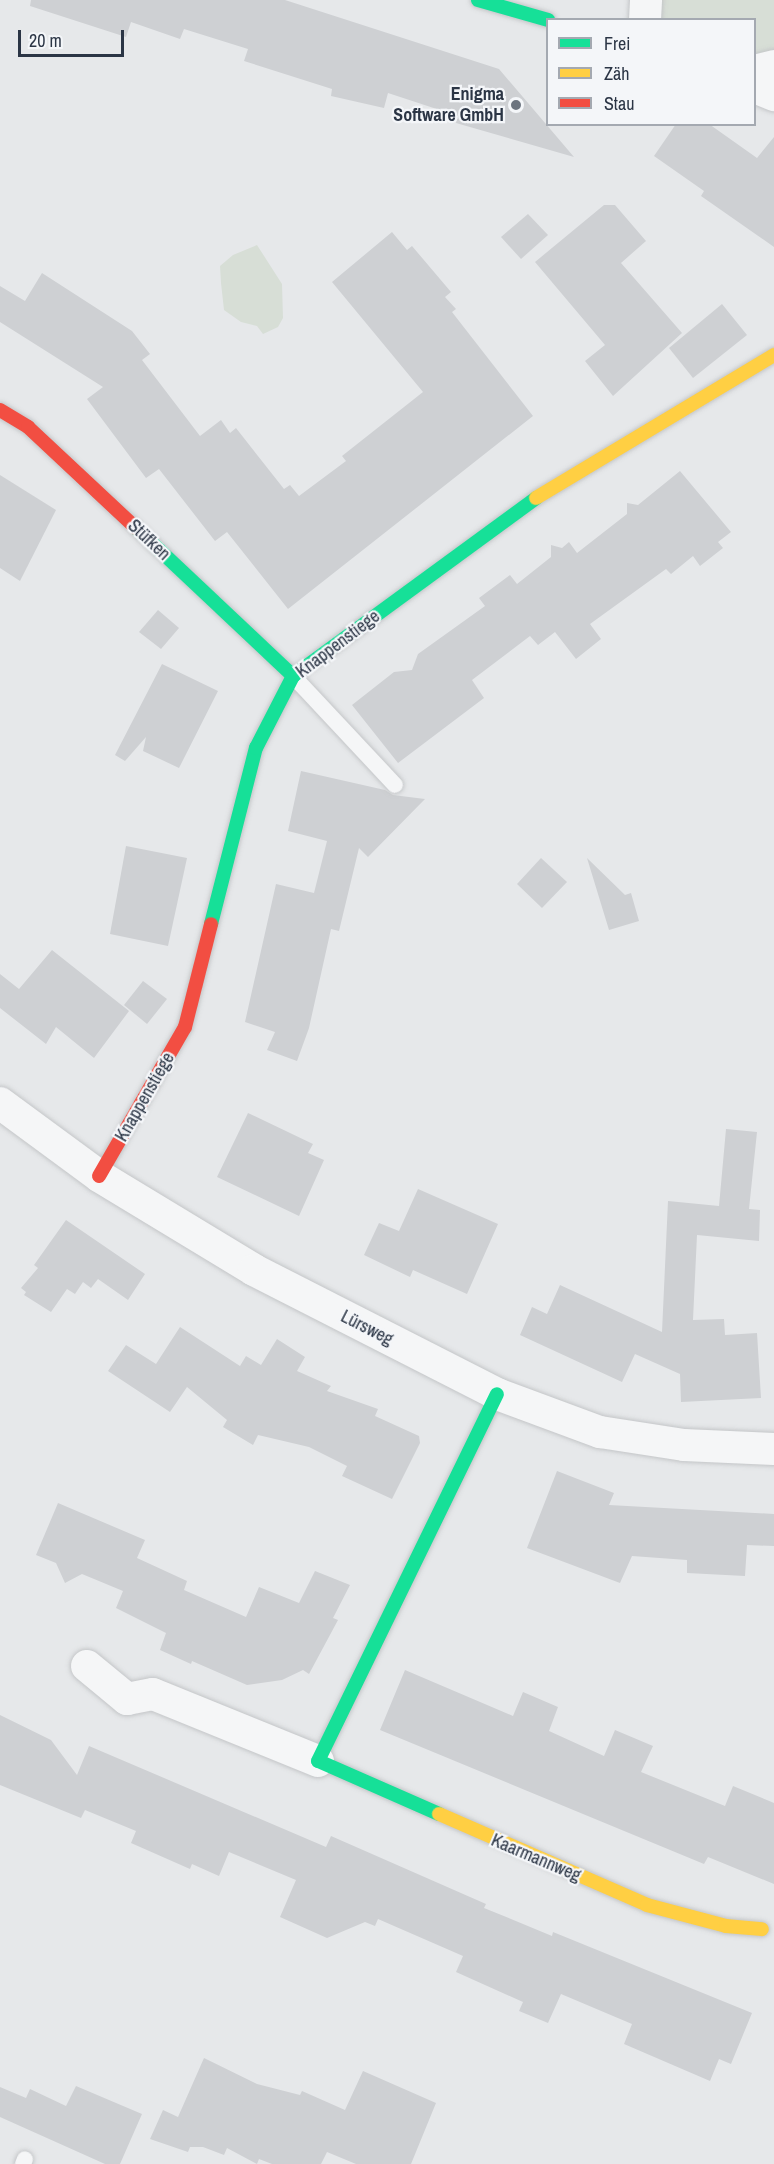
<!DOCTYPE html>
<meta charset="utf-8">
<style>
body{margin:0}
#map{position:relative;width:774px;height:2164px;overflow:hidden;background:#e6e8ea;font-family:"Archivo Narrow",sans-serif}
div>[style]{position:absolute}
.green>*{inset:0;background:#d7ded6}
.building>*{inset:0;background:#ced0d3}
.roads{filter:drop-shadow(0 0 2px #c4c6c8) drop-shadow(0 0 2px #c4c6c8)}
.lane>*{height:16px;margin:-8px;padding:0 8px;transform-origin:8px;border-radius:8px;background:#f5f6f7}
.street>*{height:32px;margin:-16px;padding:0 16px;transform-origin:16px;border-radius:16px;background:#f5f6f7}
.fast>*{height:14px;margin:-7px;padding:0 7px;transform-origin:7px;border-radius:7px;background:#16e098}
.slow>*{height:14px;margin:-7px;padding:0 7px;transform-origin:7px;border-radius:7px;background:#ffcf43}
.jam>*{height:14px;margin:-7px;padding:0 7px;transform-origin:7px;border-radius:7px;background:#f24e42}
.dots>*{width:16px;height:16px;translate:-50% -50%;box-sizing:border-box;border:3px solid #f4f6f9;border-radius:50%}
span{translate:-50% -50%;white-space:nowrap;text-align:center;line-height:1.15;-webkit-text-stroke:4.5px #f4f6f9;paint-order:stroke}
.poi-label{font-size:18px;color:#2b3545;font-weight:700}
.right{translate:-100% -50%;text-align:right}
.street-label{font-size:18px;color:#2b3545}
.legend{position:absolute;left:546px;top:18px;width:210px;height:108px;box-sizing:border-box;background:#f4f6f9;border:2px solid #a4a9b1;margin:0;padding:8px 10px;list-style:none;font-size:18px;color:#2b3545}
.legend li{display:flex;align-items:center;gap:12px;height:30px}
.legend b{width:30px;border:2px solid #a4a9b1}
.scale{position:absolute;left:18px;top:30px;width:106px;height:27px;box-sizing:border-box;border:3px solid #2b3545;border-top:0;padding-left:8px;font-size:18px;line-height:21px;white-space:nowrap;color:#2b3545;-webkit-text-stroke:4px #f4f6f9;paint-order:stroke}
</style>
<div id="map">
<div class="green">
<div style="clip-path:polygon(650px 0,774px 0,774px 91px,755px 83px,754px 20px,650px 20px)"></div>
<div style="clip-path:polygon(257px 245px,282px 284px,283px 318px,278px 327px,263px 334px,257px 326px,241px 322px,224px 310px,221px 283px,220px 266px,233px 255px)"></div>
</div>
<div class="building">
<div style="clip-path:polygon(31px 0,285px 0,499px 69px,574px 157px,456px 123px,458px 116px,388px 93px,384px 108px,331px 96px,332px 89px,244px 61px,248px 49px,184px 29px,180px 39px,131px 22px,126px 37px,30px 6px)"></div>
<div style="clip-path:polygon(676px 124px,709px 124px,757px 158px,774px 137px,774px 247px,701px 196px,704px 191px,654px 156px)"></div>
<div style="clip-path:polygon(604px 205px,615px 205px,646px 241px,621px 263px,682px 333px,613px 396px,585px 361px,605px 345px,535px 262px)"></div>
<div style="clip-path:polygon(528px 214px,548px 235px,521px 259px,501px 237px)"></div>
<div style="clip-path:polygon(392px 232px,407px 250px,412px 246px,451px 292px,445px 297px,456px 309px,452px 312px,533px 416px,288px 609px,227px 532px,215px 541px,159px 469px,146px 478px,87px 399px,103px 387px,0 322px,0 286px,25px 301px,42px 273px,132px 331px,150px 354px,142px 360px,200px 436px,221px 420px,230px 433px,236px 428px,284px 489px,290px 485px,299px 496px,346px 461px,342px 456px,423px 392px,332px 282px)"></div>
<div style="clip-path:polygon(722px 304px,747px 335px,693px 378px,669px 348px)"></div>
<div style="clip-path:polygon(680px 471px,731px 532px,718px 542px,723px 548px,700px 566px,693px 556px,671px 574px,666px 569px,590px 624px,601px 639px,576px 659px,555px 632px,538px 645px,530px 636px,472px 680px,484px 698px,398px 763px,352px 705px,394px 672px,412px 670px,418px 654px,485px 606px,479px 598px,510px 575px,517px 584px,551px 557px,551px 545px,562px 548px,569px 542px,577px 553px,627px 514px,627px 503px,638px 505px)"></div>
<div style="clip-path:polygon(0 475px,56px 510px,20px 581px,0 568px)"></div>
<div style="clip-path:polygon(158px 610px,179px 628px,161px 649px,139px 632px)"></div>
<div style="clip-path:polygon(162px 664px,218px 691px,179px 768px,143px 751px,146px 737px,125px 761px,115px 755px)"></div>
<div style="clip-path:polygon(301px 771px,385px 790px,393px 795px,425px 799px,368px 857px,359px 848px,339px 931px,331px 929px,309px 1028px,297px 1061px,267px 1050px,275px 1032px,245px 1022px,276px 884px,314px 893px,327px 841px,288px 831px)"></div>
<div style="clip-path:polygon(126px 846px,187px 858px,168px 946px,110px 934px)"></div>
<div style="clip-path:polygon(541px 858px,567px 882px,542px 908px,517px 884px)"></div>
<div style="clip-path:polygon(587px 858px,625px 895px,631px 893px,639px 921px,609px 930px)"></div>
<div style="clip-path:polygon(52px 950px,129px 1011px,94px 1058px,56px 1027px,46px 1044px,0 1008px,0 974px,19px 989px)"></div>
<div style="clip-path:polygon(143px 981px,167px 999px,147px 1024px,124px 1005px)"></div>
<div style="clip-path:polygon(248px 1113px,313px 1144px,308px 1153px,324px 1160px,299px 1216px,217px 1177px)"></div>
<div style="clip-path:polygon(726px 1129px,757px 1132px,749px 1209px,760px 1210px,759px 1241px,697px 1235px,693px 1320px,724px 1319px,725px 1335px,757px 1333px,761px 1398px,681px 1402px,680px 1374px,635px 1354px,622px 1382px,520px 1335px,532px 1307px,547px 1314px,560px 1285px,662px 1332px,668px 1201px,719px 1206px)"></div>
<div style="clip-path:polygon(418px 1189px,498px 1224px,467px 1294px,413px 1270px,410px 1277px,364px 1255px,379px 1223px,399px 1231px)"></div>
<div style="clip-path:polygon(66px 1220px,145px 1274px,128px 1300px,98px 1279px,91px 1288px,83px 1282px,75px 1294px,67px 1289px,51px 1312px,24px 1295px,26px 1292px,21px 1288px,38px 1268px,34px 1265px)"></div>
<div style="clip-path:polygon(180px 1327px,240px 1366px,246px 1356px,261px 1365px,277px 1339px,305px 1357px,297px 1371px,331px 1386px,327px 1391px,378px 1409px,375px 1416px,419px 1436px,420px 1443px,392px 1499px,342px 1476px,347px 1466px,309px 1447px,258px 1435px,253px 1445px,223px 1427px,227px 1420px,187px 1387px,170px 1412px,108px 1371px,126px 1345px,156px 1364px)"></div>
<div style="clip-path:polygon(557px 1471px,614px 1493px,609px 1505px,774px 1514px,774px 1546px,747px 1545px,745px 1576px,687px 1573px,687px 1560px,632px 1556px,620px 1583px,527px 1548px)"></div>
<div style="clip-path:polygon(58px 1503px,145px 1540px,137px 1558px,187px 1581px,184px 1590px,246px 1617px,259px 1587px,299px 1603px,315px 1571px,350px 1585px,333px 1618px,338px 1620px,309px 1674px,303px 1670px,282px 1680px,247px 1685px,192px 1661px,191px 1664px,160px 1650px,166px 1633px,116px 1608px,123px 1591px,82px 1574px,65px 1583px,56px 1563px,36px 1555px)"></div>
<div style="clip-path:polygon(405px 1670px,513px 1716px,523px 1692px,558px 1707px,549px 1731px,604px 1756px,615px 1730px,653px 1746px,641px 1772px,725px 1806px,733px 1786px,774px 1803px,774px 1884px,708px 1857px,704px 1864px,380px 1730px)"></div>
<div style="clip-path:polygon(0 1715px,51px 1740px,77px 1775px,89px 1746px,326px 1847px,331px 1836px,486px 1904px,484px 1908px,511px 1919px,552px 1936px,553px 1932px,752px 2013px,731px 2064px,719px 2059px,710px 2081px,624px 2044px,632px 2024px,561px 1994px,548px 2023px,519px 2011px,523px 2002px,456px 1972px,463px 1956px,378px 1919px,375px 1926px,365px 1922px,327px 1938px,280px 1917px,296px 1880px,229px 1852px,219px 1876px,192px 1864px,190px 1869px,131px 1843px,136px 1831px,85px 1810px,81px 1818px,0 1785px)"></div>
<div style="clip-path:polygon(204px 2058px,257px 2084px,300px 2095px,302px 2091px,345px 2110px,363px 2071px,436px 2103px,411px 2164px,356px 2164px,327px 2152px,321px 2164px,272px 2164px,259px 2159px,257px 2164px,227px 2148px,224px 2155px,203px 2147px,190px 2147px,188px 2152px,150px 2139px,163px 2110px,178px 2117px)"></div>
<div style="clip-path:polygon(76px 2086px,142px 2114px,120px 2164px,105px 2164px,0 2117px,0 2087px,26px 2098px,30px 2089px,66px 2106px)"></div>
</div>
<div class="roads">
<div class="lane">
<div style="left:293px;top:676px;width:149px;rotate:46.9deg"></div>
<div style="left:23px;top:2164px;width:5px;rotate:-68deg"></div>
</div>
<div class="street">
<div style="left:645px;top:20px;width:20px;rotate:-87deg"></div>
<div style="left:754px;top:71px;width:21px;rotate:-14deg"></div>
<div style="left:754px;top:87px;width:22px;rotate:22deg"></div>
<div style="left:0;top:1103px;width:123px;rotate:36.4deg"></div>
<div style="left:99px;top:1176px;width:181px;rotate:31.2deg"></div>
<div style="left:254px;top:1270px;width:273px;rotate:27deg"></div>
<div style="left:497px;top:1394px;width:110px;rotate:20.3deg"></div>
<div style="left:600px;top:1432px;width:85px;rotate:8.8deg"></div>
<div style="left:684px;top:1445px;width:90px;rotate:2.5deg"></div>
<div style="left:87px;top:1666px;width:52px;rotate:39.5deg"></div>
<div style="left:127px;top:1699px;width:26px;rotate:-11deg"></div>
<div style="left:153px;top:1694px;width:178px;rotate:22.1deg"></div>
</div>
<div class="fast">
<div style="left:478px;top:0;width:73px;rotate:15.9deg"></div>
<div style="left:136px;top:528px;width:216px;rotate:43.3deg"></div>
<div style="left:211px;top:924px;width:182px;rotate:-75.7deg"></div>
<div style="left:256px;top:748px;width:81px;rotate:-62.8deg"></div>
<div style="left:293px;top:676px;width:301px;rotate:-36.2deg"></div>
<div style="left:439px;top:1814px;width:132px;rotate:-156.3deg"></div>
<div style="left:318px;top:1761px;width:408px;rotate:-64deg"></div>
</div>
<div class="slow">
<div style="left:536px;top:498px;width:278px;rotate:-31deg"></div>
<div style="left:439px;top:1814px;width:227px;rotate:23.6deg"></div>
<div style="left:647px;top:1905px;width:82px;rotate:14.9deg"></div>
<div style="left:726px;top:1926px;width:36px;rotate:5deg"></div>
</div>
<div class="jam">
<div style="left:0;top:410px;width:33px;rotate:31deg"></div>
<div style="left:28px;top:427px;width:148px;rotate:43.1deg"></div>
<div style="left:99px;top:1176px;width:172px;rotate:-60deg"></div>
<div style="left:185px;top:1027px;width:106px;rotate:-75.8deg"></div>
</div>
</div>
<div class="dots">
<div style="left:516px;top:105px;background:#6c747f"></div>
</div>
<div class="poi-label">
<span class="right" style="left:504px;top:105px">Enigma<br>Software GmbH</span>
</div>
<div class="street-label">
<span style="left:149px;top:540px;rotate:43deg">Stüfken</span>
<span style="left:338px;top:644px;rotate:-37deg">Knappenstiege</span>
<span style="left:145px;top:1097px;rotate:-60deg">Knappenstiege</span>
<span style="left:367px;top:1328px;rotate:27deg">Lürsweg</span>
<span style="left:536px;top:1858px;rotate:23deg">Kaarmannweg</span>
</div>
<ul class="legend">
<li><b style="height:8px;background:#16e098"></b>Frei</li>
<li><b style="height:8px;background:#ffcf43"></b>Zäh</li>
<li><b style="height:8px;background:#f24e42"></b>Stau</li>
</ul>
<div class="scale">20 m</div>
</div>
